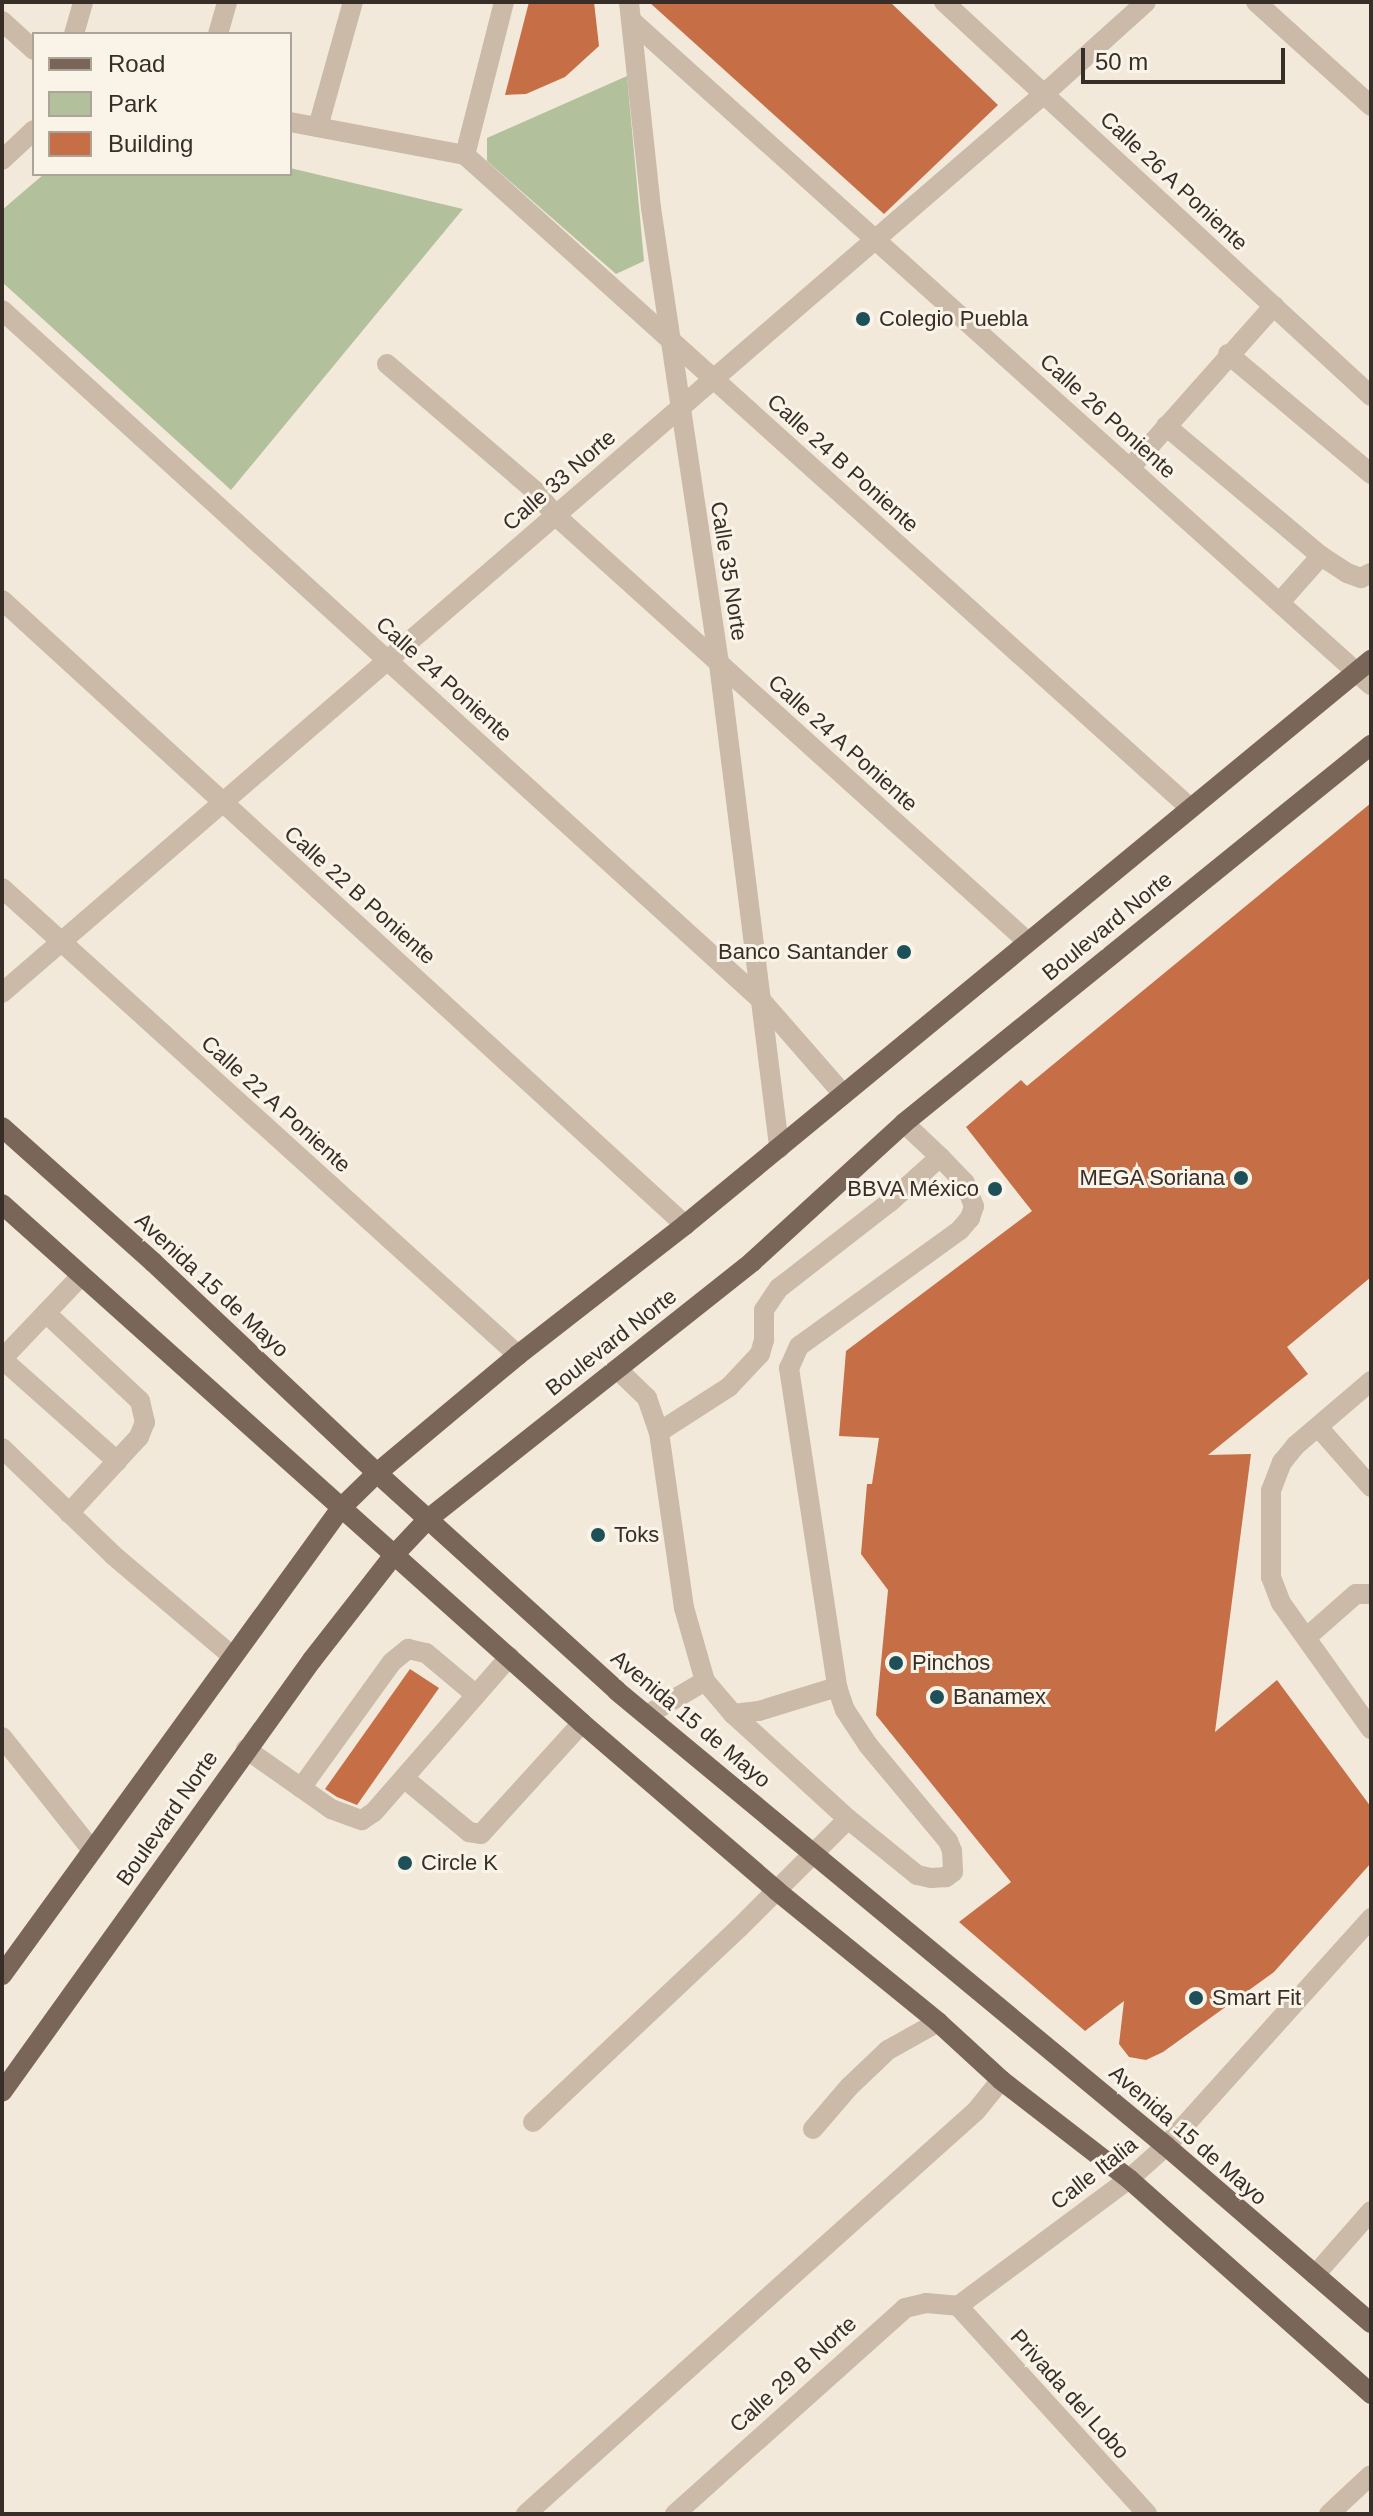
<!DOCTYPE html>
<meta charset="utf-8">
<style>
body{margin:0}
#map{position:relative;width:1373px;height:2516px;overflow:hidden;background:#f2e9db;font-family:Helvetica,sans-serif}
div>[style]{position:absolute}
.green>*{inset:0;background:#b2c19b}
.building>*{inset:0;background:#c66e45}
.minor>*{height:20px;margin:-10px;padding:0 10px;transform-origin:10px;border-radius:10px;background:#cabaa7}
.major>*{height:20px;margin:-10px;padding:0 10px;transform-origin:10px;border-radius:10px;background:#796659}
.dots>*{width:22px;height:22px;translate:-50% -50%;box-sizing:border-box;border:4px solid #faf3e8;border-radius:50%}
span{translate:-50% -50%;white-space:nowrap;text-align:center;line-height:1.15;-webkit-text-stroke:6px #faf3e8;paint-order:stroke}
.street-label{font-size:22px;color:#372e28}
.poi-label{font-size:22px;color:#372e28}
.left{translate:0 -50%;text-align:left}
.right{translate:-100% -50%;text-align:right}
.frame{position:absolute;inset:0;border:4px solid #372e28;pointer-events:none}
.legend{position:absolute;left:32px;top:32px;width:260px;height:144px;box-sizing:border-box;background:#faf3e8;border:2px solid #aca49b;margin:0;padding:10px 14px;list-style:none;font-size:24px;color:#372e28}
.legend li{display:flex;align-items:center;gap:16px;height:40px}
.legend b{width:40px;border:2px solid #aca49b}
.scale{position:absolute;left:1081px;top:48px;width:204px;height:36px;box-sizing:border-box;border:4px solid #372e28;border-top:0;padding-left:10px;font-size:24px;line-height:28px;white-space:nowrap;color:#372e28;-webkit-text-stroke:6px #faf3e8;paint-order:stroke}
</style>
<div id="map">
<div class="green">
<div style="clip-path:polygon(627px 76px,644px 261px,616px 274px,487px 161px,487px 138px)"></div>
<div style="clip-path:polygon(290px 168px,463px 209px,231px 490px,2px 282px,2px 210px,44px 174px,290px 174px)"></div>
</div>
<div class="building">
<div style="clip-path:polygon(529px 2px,594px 2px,599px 46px,565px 77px,526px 94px,505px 95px)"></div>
<div style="clip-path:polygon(649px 2px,890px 2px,998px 105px,884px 214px)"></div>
<div style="clip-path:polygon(1371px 803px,1371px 1277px,1287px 1347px,1308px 1374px,1208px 1455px,1251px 1454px,1215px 1732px,1277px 1680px,1371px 1807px,1371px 1863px,1274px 1972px,1163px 2052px,1146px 2060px,1129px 2057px,1119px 2044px,1124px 2001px,1085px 2031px,959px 1922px,1011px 1882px,876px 1715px,888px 1590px,861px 1554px,867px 1484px,872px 1484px,879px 1438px,839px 1436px,846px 1351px,1032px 1211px,966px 1127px,1021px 1080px,1027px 1086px)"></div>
<div style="clip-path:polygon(410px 1669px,439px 1688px,357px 1805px,337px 1797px,325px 1789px)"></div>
</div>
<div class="minor">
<div style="left:629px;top:2px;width:207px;rotate:83.9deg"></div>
<div style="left:651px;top:208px;width:461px;rotate:81.5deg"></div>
<div style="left:719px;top:664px;width:488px;rotate:82.9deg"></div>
<div style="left:944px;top:2px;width:581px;rotate:42.7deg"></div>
<div style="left:1256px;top:2px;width:155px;rotate:42.1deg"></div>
<div style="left:2px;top:21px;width:43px;rotate:42.2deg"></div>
<div style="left:633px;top:22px;width:992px;rotate:41.94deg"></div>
<div style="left:74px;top:34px;width:33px;rotate:-74deg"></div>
<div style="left:218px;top:34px;width:33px;rotate:-74deg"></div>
<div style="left:290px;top:122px;width:178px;rotate:10.7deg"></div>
<div style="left:318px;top:127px;width:130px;rotate:-74.4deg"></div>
<div style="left:465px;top:155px;width:974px;rotate:42deg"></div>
<div style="left:465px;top:155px;width:158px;rotate:-75.7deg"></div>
<div style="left:2px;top:160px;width:44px;rotate:-43.2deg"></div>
<div style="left:2px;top:310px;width:1026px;rotate:42.27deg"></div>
<div style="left:761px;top:1000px;width:125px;rotate:48.9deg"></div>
<div style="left:1228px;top:354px;width:187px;rotate:40deg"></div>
<div style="left:387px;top:364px;width:195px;rotate:40.6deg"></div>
<div style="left:535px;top:491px;width:31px;rotate:50deg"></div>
<div style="left:555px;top:515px;width:636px;rotate:42.07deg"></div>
<div style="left:1166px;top:426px;width:202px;rotate:40deg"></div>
<div style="left:1321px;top:556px;width:31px;rotate:33deg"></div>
<div style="left:1347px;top:573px;width:15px;rotate:20deg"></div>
<div style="left:1361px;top:578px;width:11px;rotate:-27deg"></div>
<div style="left:1130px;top:468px;width:217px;rotate:-48.4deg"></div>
<div style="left:2px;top:600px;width:926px;rotate:42.46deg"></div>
<div style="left:1280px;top:602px;width:62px;rotate:-48.3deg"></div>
<div style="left:2px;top:888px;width:696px;rotate:42.15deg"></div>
<div style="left:2px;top:993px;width:1376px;rotate:-40.79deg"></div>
<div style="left:1044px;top:94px;width:137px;rotate:-42deg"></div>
<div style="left:904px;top:1123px;width:50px;rotate:43.4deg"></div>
<div style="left:940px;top:1157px;width:36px;rotate:46deg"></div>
<div style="left:965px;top:1183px;width:25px;rotate:69deg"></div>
<div style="left:974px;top:1206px;width:13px;rotate:108deg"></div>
<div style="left:970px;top:1218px;width:16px;rotate:130deg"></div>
<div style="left:960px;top:1230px;width:198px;rotate:144.2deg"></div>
<div style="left:799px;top:1346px;width:24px;rotate:114deg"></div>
<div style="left:789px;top:1368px;width:323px;rotate:81.4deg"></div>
<div style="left:837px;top:1687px;width:24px;rotate:71deg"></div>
<div style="left:845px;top:1710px;width:42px;rotate:56.7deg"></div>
<div style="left:868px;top:1745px;width:125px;rotate:50.2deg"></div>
<div style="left:948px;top:1841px;width:11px;rotate:68deg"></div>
<div style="left:952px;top:1851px;width:21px;rotate:87deg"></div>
<div style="left:953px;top:1872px;width:9px;rotate:144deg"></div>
<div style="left:946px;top:1877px;width:15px;rotate:176deg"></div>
<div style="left:931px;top:1878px;width:14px;rotate:-168deg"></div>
<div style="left:917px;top:1875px;width:89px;rotate:-140.9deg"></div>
<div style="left:848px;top:1819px;width:156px;rotate:-137.6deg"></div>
<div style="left:733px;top:1714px;width:43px;rotate:-130.3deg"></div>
<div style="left:705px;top:1681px;width:76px;rotate:-106deg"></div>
<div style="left:684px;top:1608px;width:178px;rotate:-98.1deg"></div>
<div style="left:659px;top:1432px;width:83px;rotate:-32.7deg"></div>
<div style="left:729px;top:1387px;width:45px;rotate:-46.8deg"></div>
<div style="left:760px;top:1354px;width:15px;rotate:-74deg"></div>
<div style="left:764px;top:1340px;width:30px;rotate:-90deg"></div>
<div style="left:764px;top:1310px;width:27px;rotate:-56deg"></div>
<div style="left:779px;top:1288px;width:140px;rotate:-37.8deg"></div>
<div style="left:890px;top:1202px;width:67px;rotate:-42deg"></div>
<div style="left:46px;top:1313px;width:129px;rotate:43.1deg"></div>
<div style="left:140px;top:1401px;width:22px;rotate:77deg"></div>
<div style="left:145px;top:1422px;width:16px;rotate:112deg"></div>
<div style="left:139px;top:1437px;width:33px;rotate:133deg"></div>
<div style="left:2px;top:1359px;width:154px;rotate:41.6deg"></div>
<div style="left:117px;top:1461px;width:71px;rotate:132.7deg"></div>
<div style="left:2px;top:1359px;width:113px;rotate:-46.4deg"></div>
<div style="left:617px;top:1369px;width:42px;rotate:44deg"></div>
<div style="left:647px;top:1398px;width:36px;rotate:71deg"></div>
<div style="left:1371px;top:1381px;width:99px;rotate:139.5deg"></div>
<div style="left:1296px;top:1445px;width:22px;rotate:129deg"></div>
<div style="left:1282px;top:1462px;width:30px;rotate:111deg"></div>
<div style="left:1271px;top:1490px;width:87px;rotate:90deg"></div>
<div style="left:1271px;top:1577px;width:28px;rotate:69deg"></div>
<div style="left:1281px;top:1603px;width:155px;rotate:54.5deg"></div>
<div style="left:1319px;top:1428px;width:79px;rotate:48.6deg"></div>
<div style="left:2px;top:1448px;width:154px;rotate:43.9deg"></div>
<div style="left:113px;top:1555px;width:156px;rotate:40.3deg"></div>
<div style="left:1307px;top:1637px;width:65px;rotate:-41.3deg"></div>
<div style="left:1356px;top:1594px;width:15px"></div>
<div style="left:733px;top:1714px;width:26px;rotate:-7deg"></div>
<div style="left:759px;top:1711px;width:82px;rotate:-17.1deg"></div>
<div style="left:647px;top:1715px;width:67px;rotate:-30.4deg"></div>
<div style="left:2px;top:1737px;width:144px;rotate:51.5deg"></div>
<div style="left:246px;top:1749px;width:104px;rotate:35.2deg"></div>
<div style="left:331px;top:1809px;width:33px;rotate:20deg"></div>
<div style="left:362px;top:1820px;width:14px;rotate:-34deg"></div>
<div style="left:374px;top:1812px;width:206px;rotate:-48.9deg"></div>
<div style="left:404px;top:1778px;width:85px;rotate:39.7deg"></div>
<div style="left:469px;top:1832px;width:12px;rotate:9deg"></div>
<div style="left:481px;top:1834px;width:150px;rotate:-47.7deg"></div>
<div style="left:301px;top:1788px;width:155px;rotate:-54.2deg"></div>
<div style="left:392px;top:1662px;width:21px;rotate:-39deg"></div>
<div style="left:408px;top:1649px;width:18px;rotate:13deg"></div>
<div style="left:426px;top:1653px;width:65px;rotate:40deg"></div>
<div style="left:533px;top:2122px;width:283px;rotate:-43.3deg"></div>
<div style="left:739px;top:1928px;width:154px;rotate:-45deg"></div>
<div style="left:813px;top:2129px;width:55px;rotate:-49.4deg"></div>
<div style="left:849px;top:2087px;width:54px;rotate:-43.5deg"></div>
<div style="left:888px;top:2050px;width:57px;rotate:-29.2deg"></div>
<div style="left:1315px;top:2275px;width:85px;rotate:-48.8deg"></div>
<div style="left:958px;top:2306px;width:213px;rotate:-36.6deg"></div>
<div style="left:1129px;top:2179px;width:50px;rotate:-41.7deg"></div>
<div style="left:1166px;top:2146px;width:307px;rotate:-48deg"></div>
<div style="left:958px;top:2306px;width:281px;rotate:47.7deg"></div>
<div style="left:526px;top:2514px;width:604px;rotate:-41.85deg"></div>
<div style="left:976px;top:2111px;width:40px;rotate:-51deg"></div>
<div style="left:675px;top:2514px;width:309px;rotate:-41.8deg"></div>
<div style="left:905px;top:2308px;width:22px;rotate:-13deg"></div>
<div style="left:926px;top:2303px;width:32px;rotate:5deg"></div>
<div style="left:1329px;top:2514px;width:57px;rotate:-42.9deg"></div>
</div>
<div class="major">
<div style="left:2px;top:1127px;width:203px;rotate:41.8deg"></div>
<div style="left:153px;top:1262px;width:308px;rotate:43.3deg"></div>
<div style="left:377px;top:1473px;width:324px;rotate:42.2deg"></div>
<div style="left:617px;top:1691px;width:713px;rotate:39.65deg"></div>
<div style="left:1166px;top:2146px;width:271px;rotate:40.8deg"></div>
<div style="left:2px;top:1204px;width:778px;rotate:41.82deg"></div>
<div style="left:582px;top:1723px;width:257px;rotate:40.7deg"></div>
<div style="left:777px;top:1891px;width:208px;rotate:39.1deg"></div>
<div style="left:938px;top:2022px;width:86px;rotate:42.6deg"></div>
<div style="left:1001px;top:2080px;width:162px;rotate:37.7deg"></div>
<div style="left:1129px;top:2179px;width:324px;rotate:41.6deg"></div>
<div style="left:2px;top:1975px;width:577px;rotate:-54.02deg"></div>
<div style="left:341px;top:1508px;width:50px;rotate:-44.2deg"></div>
<div style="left:377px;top:1473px;width:184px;rotate:-39.9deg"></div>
<div style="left:518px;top:1355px;width:212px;rotate:-37.9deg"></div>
<div style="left:685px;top:1225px;width:889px;rotate:-39.48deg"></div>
<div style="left:2px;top:2092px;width:532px;rotate:-54.34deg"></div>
<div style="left:312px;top:1660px;width:133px;rotate:-52deg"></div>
<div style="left:394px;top:1555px;width:50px;rotate:-46.6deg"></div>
<div style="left:428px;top:1519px;width:414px;rotate:-38.4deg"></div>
<div style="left:752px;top:1262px;width:206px;rotate:-42.4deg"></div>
<div style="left:904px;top:1123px;width:601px;rotate:-38.99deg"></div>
</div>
<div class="dots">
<div style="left:863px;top:319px;background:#1d5058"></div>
<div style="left:904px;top:952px;background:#1d5058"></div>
<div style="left:1241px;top:1178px;background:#1d5058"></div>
<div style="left:995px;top:1189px;background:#1d5058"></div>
<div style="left:598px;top:1535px;background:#1d5058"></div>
<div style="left:896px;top:1663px;background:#1d5058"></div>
<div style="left:937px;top:1697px;background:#1d5058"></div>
<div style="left:405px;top:1863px;background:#1d5058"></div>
<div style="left:1196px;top:1998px;background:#1d5058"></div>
</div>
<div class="street-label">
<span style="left:1174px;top:181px;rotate:43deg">Calle 26 A Poniente</span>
<span style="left:1108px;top:416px;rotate:42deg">Calle 26 Poniente</span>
<span style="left:843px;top:463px;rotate:42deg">Calle 24 B Poniente</span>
<span style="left:559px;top:480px;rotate:-41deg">Calle 33 Norte</span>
<span style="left:729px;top:571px;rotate:81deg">Calle 35 Norte</span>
<span style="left:444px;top:679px;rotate:42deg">Calle 24 Poniente</span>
<span style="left:843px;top:743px;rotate:42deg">Calle 24 A Poniente</span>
<span style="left:360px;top:895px;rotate:42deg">Calle 22 B Poniente</span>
<span style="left:1107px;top:926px;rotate:-39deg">Boulevard Norte</span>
<span style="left:276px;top:1104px;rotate:42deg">Calle 22 A Poniente</span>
<span style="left:212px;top:1285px;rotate:43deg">Avenida 15 de Mayo</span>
<span style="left:611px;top:1342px;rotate:-38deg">Boulevard Norte</span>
<span style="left:691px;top:1719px;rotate:40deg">Avenida 15 de Mayo</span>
<span style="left:167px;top:1818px;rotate:-55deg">Boulevard Norte</span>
<span style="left:1188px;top:2135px;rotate:41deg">Avenida 15 de Mayo</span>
<span style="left:1094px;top:2173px;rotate:-38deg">Calle Italia</span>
<span style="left:793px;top:2374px;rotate:-42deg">Calle 29 B Norte</span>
<span style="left:1070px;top:2394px;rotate:48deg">Privada del Lobo</span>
</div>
<div class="poi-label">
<span class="left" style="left:879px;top:319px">Colegio Puebla</span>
<span class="right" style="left:888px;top:952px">Banco Santander</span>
<span class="right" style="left:1225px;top:1178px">MEGA Soriana</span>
<span class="right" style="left:979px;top:1189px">BBVA México</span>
<span class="left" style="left:614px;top:1535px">Toks</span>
<span class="left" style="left:912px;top:1663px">Pinchos</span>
<span class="left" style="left:953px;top:1697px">Banamex</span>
<span class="left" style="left:421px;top:1863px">Circle K</span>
<span class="left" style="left:1212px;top:1998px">Smart Fit</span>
</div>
<div class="frame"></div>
<ul class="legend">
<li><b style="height:10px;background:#796659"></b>Road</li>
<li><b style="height:22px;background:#b2c19b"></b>Park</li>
<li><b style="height:22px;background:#c66e45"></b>Building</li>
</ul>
<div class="scale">50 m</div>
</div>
